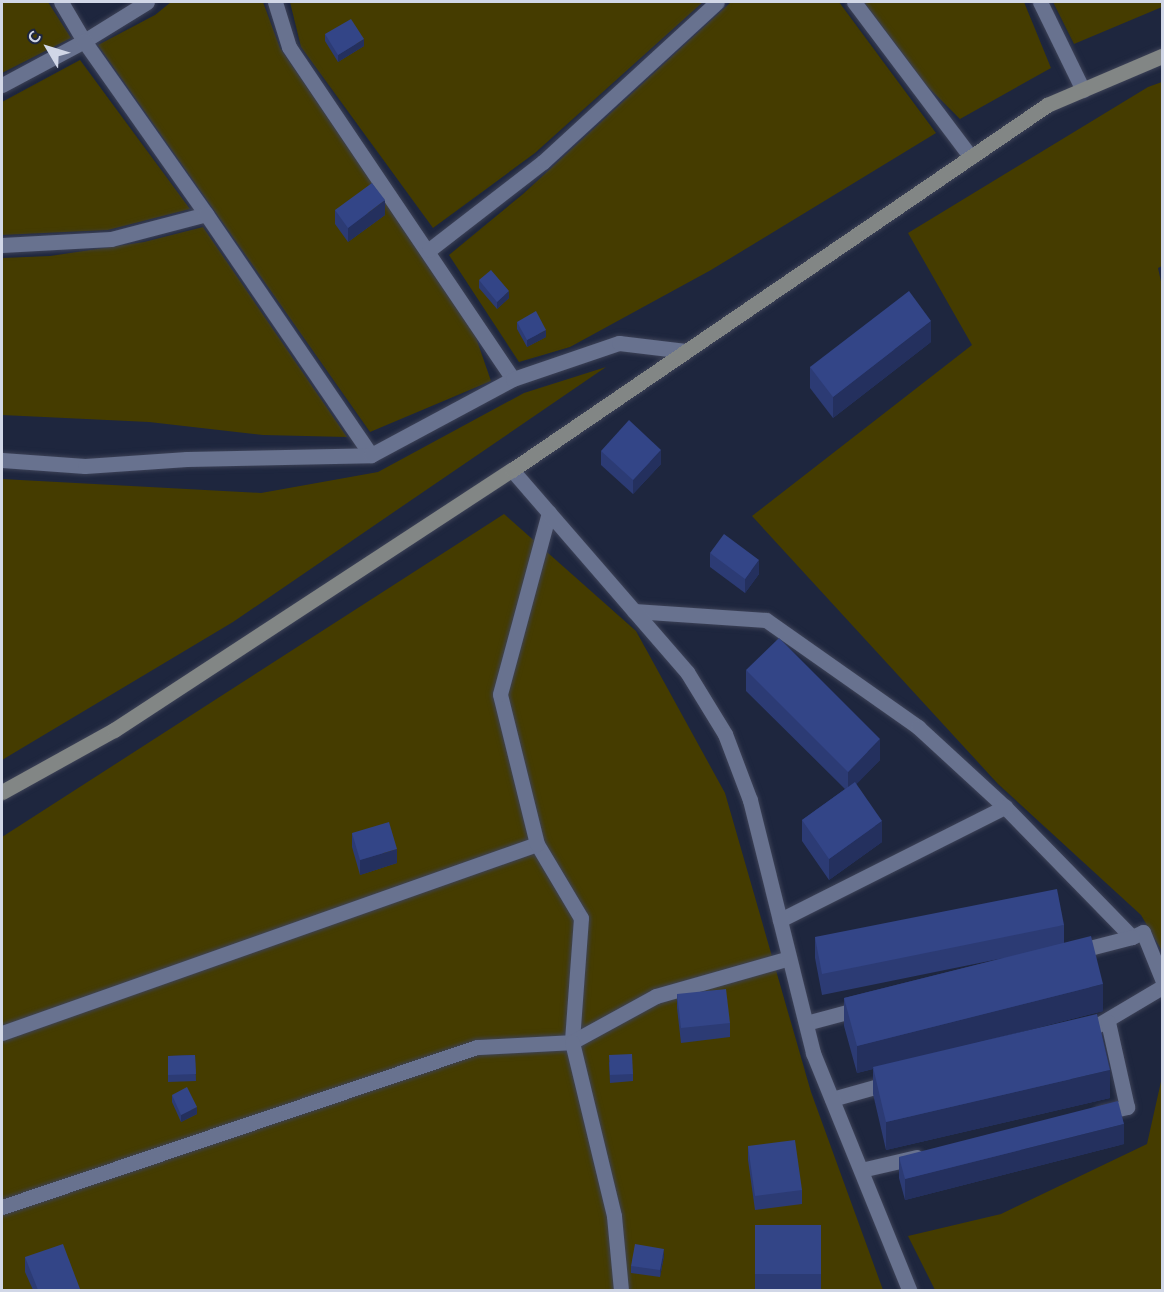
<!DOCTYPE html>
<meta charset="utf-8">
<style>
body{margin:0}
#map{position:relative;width:1164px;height:1292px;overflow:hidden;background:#1e263e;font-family:Mulish,sans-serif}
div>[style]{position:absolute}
.green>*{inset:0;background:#453c00}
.roads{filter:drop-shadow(0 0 2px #3d4257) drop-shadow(0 0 2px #3d4257)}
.lane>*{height:15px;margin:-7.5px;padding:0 7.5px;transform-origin:7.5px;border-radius:7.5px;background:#68728f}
.street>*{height:15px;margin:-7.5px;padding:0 7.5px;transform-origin:7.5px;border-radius:7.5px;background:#68728f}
.secondary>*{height:15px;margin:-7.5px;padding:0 7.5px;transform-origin:7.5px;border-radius:7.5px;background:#828685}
.wall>*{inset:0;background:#2c3b74}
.shaded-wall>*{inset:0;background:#24305e}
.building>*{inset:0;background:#334587}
span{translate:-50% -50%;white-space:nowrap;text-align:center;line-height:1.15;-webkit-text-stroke:6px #1e263e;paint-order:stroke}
.frame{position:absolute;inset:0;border:3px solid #d1d7e7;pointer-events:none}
.north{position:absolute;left:18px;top:18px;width:60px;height:60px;-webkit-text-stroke:4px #1e263e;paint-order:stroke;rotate:308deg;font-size:16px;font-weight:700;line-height:24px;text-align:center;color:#d1d7e7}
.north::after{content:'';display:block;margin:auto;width:21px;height:27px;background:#d1d7e7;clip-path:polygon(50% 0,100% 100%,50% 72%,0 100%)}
</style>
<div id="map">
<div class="green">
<div style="clip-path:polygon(2px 2px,48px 2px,71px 38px,2px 73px)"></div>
<div style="clip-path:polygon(171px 2px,263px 2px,280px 48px,473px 329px,491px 381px,370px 432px,98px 45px,155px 15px)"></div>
<div style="clip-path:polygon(290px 2px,703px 2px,535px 153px,433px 228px,301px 47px)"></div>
<div style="clip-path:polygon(731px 2px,839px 2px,936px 133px,711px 270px,570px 347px,519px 362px,449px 255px,523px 194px)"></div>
<div style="clip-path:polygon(864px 2px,1024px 2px,1051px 68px,960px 119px,927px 86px)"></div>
<div style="clip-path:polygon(1053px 2px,1162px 2px,1162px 7px,1074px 44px)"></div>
<div style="clip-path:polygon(80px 60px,190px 209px,108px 230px,2px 235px,2px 102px)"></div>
<div style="clip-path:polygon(1162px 82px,1162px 266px,1158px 268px,1162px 286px,1162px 951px,1141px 915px,998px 784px,752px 516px,972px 345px,908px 233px,1148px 87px)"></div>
<div style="clip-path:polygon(203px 227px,347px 437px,263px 435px,149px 422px,2px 415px,2px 258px,50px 256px,144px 242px)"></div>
<div style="clip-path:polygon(606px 367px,233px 622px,2px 760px,2px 479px,261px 493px,378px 472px,524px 393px)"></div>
<div style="clip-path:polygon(504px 514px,636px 631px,725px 793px,811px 1092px,883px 1290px,2px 1290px,2px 837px)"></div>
<div style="clip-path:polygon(1162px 1077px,1162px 1290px,935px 1290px,908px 1236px,1001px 1214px,1147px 1144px)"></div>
</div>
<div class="roads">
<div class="lane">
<div style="left:61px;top:2px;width:45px;rotate:59.5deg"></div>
<div style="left:84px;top:41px;width:74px;rotate:-31.8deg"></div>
<div style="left:275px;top:2px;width:47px;rotate:72.7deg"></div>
<div style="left:289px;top:47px;width:400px;rotate:56deg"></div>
<div style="left:854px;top:2px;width:194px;rotate:53deg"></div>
<div style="left:1040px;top:2px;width:98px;rotate:64deg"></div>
<div style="left:2px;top:85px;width:93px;rotate:-28.2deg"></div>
<div style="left:84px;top:41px;width:212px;rotate:54.8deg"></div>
<div style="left:2px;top:245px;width:109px;rotate:-3.2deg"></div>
<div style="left:111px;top:239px;width:98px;rotate:-14.7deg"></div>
<div style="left:206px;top:214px;width:292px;rotate:55.6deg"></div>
<div style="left:429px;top:250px;width:144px;rotate:-37.7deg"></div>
<div style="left:543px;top:162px;width:236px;rotate:-42.6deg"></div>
<div style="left:2px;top:460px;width:83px;rotate:4.1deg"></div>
<div style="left:85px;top:466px;width:102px;rotate:-3.9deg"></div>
<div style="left:187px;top:459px;width:184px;rotate:-1.2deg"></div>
<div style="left:371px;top:455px;width:161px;rotate:-28.2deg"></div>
<div style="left:513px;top:379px;width:112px;rotate:-18.8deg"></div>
<div style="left:619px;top:343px;width:67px;rotate:6.8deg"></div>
<div style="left:634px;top:611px;width:132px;rotate:3.9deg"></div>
<div style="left:766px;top:620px;width:186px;rotate:35.1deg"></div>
<div style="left:918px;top:727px;width:118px;rotate:42.6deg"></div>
<div style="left:1005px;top:807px;width:182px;rotate:45.7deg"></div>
<div style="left:1132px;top:937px;width:12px;rotate:-24deg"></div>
<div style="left:1143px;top:932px;width:51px;rotate:68deg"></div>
<div style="left:537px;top:844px;width:86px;rotate:59.3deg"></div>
<div style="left:581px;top:918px;width:124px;rotate:94.2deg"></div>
<div style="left:780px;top:920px;width:252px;rotate:-26.7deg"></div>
<div style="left:1074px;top:952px;width:60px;rotate:-14.5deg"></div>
<div style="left:806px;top:1023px;width:58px;rotate:-15deg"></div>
<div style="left:1098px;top:1025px;width:74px;rotate:-30.7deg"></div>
<div style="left:2px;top:1033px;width:567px;rotate:-19.46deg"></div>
<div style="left:537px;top:844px;width:154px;rotate:-103.9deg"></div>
<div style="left:500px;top:694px;width:188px;rotate:-74.9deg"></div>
<div style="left:572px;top:1042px;width:96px;rotate:-28.7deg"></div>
<div style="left:656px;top:996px;width:138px;rotate:-15.9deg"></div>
<div style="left:832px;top:1099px;width:63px;rotate:-15.6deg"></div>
<div style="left:1101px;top:1113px;width:27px;rotate:-13deg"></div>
<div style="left:1127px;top:1107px;width:87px;rotate:-102.6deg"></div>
<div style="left:861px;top:1170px;width:57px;rotate:-13.1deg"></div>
<div style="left:2px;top:1207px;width:501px;rotate:-18.62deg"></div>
<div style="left:477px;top:1047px;width:95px;rotate:-3deg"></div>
<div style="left:572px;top:1042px;width:179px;rotate:76.4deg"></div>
<div style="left:614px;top:1216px;width:74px;rotate:84.6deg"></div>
</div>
<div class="street">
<div style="left:512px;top:470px;width:267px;rotate:49.1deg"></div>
<div style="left:687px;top:672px;width:73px;rotate:58.5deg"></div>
<div style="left:725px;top:734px;width:71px;rotate:69.3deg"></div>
<div style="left:750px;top:800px;width:261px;rotate:76deg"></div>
<div style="left:813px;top:1053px;width:256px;rotate:67.9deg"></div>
</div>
<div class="secondary">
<div style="left:2px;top:792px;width:128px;rotate:-29deg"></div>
<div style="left:114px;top:730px;width:475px;rotate:-33.2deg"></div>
<div style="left:512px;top:470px;width:648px;rotate:-34.3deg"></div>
<div style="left:1047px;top:105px;width:125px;rotate:-23.1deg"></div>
</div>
</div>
<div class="wall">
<div style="clip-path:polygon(325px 34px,364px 46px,338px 62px,325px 41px)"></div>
<div style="clip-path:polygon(335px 210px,385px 215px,348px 242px,335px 224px)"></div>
<div style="clip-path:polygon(479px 280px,509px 298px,497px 309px,479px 288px)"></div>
<div style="clip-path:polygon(517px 322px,546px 337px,527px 347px,517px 329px)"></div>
<div style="clip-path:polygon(931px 342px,833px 418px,810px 388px,810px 367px)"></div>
<div style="clip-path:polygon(601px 451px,661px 464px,633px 494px,601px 465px)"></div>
<div style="clip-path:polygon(710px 553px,759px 574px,745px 593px,710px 567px)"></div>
<div style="clip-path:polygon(746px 670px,880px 760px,856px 784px,882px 842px,829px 880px,802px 841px,802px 820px,845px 789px,746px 691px)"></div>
<div style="clip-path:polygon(352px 833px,397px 863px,360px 875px,352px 847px)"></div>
<div style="clip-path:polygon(1064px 925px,1064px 943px,1103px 1011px,989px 1040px,1110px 1098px,886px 1150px,873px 1094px,873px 1069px,857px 1073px,844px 1026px,844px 998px,1004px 958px,822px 995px,815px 958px,815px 937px)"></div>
<div style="clip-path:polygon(677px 994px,730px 1023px,730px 1037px,681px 1043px,677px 1008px)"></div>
<div style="clip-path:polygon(195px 1055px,196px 1081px,168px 1082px,168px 1056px)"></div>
<div style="clip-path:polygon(609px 1062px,633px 1074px,633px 1081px,610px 1083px)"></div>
<div style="clip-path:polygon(172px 1095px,197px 1114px,181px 1122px,172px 1102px)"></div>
<div style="clip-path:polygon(1124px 1144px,905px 1200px,899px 1178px,899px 1157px)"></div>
<div style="clip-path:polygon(748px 1146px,802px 1190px,802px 1204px,755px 1210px,748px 1160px)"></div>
<div style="clip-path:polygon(755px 1225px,821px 1225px,821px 1290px,755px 1290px)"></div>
<div style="clip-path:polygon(664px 1256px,660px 1277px,631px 1273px,631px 1266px)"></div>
<div style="clip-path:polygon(25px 1257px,80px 1290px,33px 1290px,25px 1272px)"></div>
</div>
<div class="shaded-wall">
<div style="clip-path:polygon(364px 39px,364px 46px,338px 62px,338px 55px)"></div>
<div style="clip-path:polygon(385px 200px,385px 215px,348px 242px,348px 228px)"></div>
<div style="clip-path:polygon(509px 291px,509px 298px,497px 309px,497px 302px)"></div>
<div style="clip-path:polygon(931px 321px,931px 342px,833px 418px,833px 397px)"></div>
<div style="clip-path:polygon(546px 330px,546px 337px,527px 347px,527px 340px)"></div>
<div style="clip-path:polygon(661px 450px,661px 464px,633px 494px,633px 480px)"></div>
<div style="clip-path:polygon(759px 560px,759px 574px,745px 593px,745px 579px)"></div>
<div style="clip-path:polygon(880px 739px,880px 760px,848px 793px,848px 772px)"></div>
<div style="clip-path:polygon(882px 821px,882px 842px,829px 880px,829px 859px)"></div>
<div style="clip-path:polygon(397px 849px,397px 863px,360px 875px,360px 860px)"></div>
<div style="clip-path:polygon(1103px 984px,1103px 1011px,857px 1073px,857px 1046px)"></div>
<div style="clip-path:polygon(1110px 1070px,1110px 1098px,886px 1150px,886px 1122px)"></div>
<div style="clip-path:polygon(197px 1107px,197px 1114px,181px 1122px,181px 1115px)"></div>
<div style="clip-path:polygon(1124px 1124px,1124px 1144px,905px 1200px,905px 1179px)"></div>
<div style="clip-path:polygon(664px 1249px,664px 1256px,660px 1277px,660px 1270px)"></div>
</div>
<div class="building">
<div style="clip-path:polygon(351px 19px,364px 39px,338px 55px,325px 34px)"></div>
<div style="clip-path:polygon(372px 183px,385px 200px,348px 228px,335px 210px)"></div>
<div style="clip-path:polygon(491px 270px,509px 291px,497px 302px,479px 280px)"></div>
<div style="clip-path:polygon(909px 291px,931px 321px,833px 397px,810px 367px)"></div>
<div style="clip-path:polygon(536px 311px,546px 330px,527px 340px,517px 322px)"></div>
<div style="clip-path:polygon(629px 420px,661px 450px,633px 480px,601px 451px)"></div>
<div style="clip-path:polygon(724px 534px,759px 560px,745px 579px,710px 553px)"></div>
<div style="clip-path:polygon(779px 638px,880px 739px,848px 772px,746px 670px)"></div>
<div style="clip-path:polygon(855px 782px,882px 821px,829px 859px,802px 820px)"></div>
<div style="clip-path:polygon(389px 822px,397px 849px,360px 860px,352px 833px)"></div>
<div style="clip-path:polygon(1057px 889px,1064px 925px,822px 974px,815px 937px)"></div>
<div style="clip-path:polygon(1091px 936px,1103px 984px,857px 1046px,844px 998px)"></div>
<div style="clip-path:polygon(726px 989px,730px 1023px,681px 1028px,677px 994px)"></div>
<div style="clip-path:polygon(1097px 1014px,1110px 1070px,886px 1122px,873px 1067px)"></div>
<div style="clip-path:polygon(632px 1054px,633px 1074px,610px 1075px,609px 1055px)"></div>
<div style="clip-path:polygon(195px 1055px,196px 1074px,168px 1075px,168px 1056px)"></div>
<div style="clip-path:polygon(187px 1087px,197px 1107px,181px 1115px,172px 1095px)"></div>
<div style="clip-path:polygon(1118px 1101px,1124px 1124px,905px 1179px,899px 1157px)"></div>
<div style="clip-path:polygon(795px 1140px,802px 1190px,755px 1196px,748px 1146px)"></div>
<div style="clip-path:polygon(755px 1225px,821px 1225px,821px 1274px,755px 1274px)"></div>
<div style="clip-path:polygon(63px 1244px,80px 1289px,75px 1290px,38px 1290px,25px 1257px)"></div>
<div style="clip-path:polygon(635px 1244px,664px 1249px,660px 1270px,631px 1266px)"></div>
</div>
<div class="frame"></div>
<div class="north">С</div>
</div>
